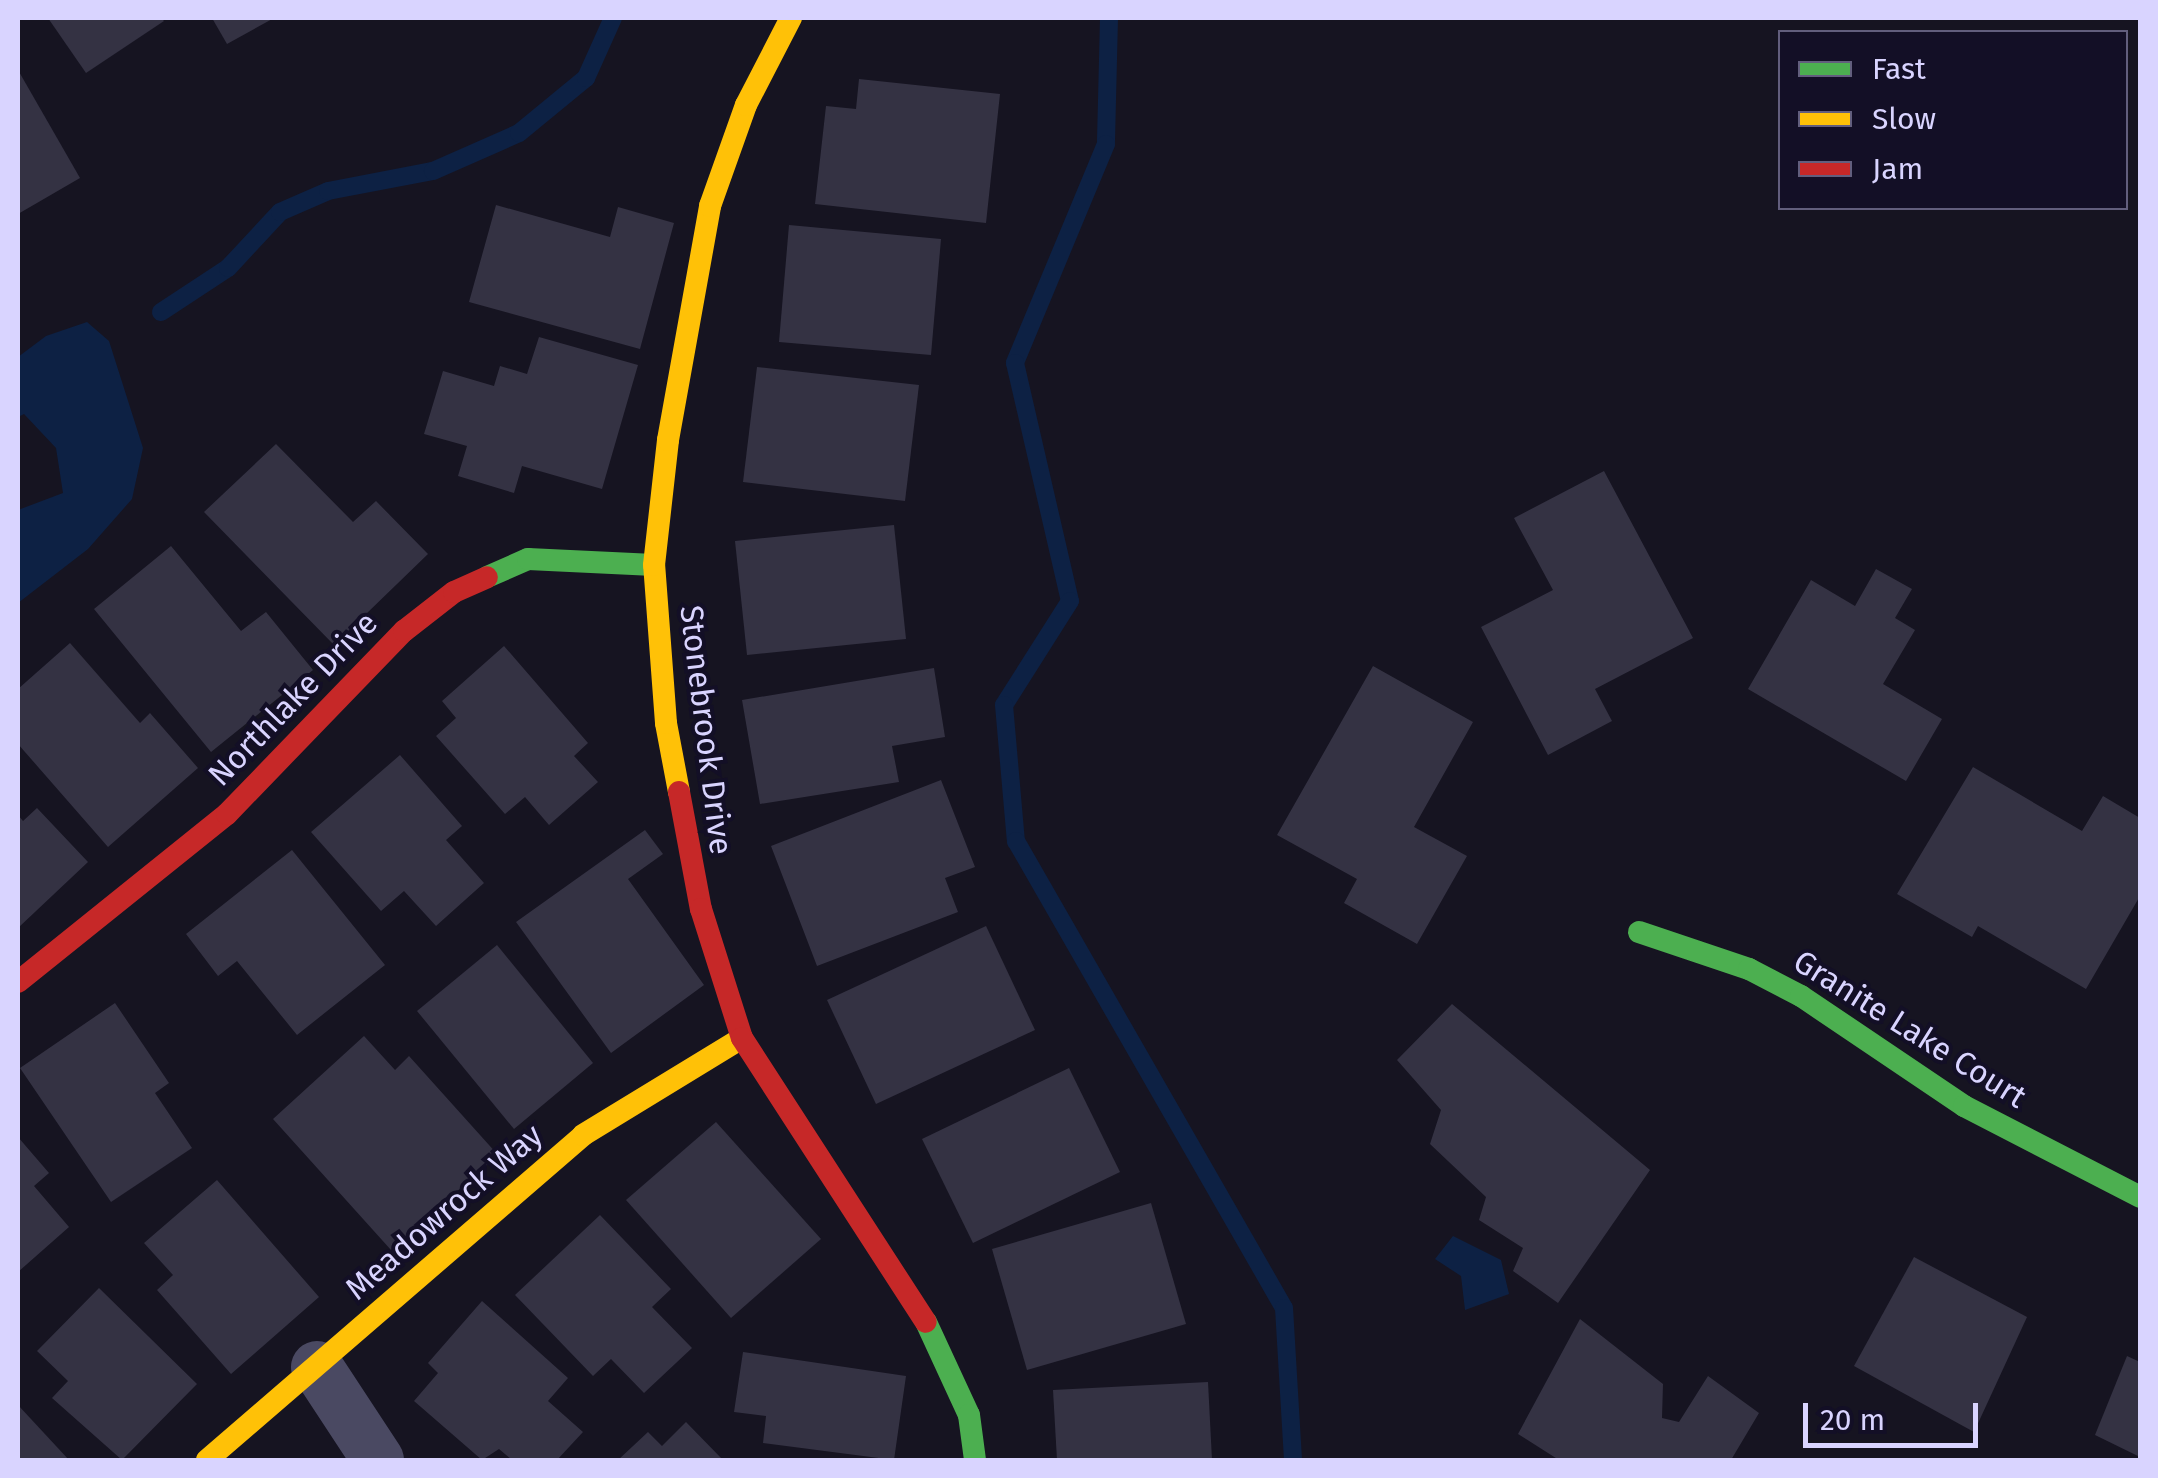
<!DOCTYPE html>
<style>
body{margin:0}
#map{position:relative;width:2158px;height:1478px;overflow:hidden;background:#161421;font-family:"Fira Sans",sans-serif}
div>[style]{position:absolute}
.water>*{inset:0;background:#0d2144}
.stream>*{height:18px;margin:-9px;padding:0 9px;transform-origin:9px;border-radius:9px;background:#0d2144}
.building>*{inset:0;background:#343243}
.street>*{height:52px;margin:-26px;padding:0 26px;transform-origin:26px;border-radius:26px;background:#4a4962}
.fast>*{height:22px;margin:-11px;padding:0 11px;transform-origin:11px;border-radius:11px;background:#4caf50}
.slow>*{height:22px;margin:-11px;padding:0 11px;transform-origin:11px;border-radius:11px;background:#ffc107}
.jam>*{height:22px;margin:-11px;padding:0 11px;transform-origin:11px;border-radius:11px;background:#c62828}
span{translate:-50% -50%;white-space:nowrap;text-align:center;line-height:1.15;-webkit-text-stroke:8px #130f26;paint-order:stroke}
.street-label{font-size:32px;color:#d9d4ff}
.frame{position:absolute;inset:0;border:20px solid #d9d4ff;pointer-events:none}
.legend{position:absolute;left:1778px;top:30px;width:350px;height:180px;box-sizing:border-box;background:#130f26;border:2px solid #625e7d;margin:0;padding:12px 18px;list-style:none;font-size:30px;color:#d9d4ff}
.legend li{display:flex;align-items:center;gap:20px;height:50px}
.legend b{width:50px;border:2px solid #625e7d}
.scale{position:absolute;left:1803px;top:1403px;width:175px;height:45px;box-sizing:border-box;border:5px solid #d9d4ff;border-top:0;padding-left:12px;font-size:30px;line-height:35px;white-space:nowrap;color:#d9d4ff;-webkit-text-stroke:8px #130f26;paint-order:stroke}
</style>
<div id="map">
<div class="water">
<div style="clip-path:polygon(87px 322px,109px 341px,143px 448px,132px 499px,88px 549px,18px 603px,18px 510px,63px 493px,56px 448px,24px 414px,18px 417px,18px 357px,46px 336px)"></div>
<div style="clip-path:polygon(1453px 1236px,1501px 1260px,1509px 1294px,1465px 1310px,1461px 1276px,1435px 1259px)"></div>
</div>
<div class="stream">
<div style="left:1109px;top:18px;width:126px;rotate:91.4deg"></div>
<div style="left:1106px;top:144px;width:237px;rotate:112.6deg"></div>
<div style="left:1015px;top:363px;width:244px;rotate:77deg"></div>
<div style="left:1070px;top:601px;width:123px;rotate:122.4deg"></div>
<div style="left:1004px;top:705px;width:137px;rotate:85deg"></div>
<div style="left:1016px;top:841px;width:538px;rotate:60.15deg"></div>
<div style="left:1284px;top:1308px;width:152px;rotate:86.6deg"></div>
<div style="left:161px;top:312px;width:80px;rotate:-33.3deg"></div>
<div style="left:228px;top:268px;width:76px;rotate:-47.1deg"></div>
<div style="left:280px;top:212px;width:52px;rotate:-23.6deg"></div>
<div style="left:328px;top:191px;width:107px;rotate:-10.8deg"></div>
<div style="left:433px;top:171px;width:94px;rotate:-23.8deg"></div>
<div style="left:519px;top:133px;width:87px;rotate:-39.4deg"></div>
<div style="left:586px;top:78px;width:66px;rotate:-65.8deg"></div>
</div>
<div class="building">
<div style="clip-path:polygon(48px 18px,161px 18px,164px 21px,86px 73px)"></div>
<div style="clip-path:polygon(212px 18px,274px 18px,227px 44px)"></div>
<div style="clip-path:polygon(18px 70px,80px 178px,18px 214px)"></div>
<div style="clip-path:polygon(859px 79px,1000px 94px,986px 223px,815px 204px,826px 106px,856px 109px)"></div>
<div style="clip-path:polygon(496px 205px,610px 237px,618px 207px,674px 223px,640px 349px,469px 302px)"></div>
<div style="clip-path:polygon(789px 225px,941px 239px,931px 355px,779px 342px)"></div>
<div style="clip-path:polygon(539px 337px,638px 365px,602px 489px,522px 466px,514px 493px,458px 476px,467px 446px,424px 434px,443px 371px,494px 386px,500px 366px,527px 374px)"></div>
<div style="clip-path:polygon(757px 367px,919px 385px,905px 501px,743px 482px)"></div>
<div style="clip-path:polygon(276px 444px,353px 522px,376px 501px,428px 554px,334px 645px,204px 512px)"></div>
<div style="clip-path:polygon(1604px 471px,1693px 638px,1595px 689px,1612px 721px,1548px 755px,1481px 627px,1553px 590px,1514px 518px)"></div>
<div style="clip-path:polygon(894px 525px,906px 639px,747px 655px,735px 541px)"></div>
<div style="clip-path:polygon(171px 546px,241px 631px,266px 612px,313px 670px,211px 752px,94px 609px)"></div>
<div style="clip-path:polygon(1876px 569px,1912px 589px,1895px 618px,1915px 630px,1883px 684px,1942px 719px,1906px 781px,1748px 689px,1811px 580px,1855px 606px)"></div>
<div style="clip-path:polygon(70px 643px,140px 723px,150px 713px,198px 768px,108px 847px,18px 744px,18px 689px)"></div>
<div style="clip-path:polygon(504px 646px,588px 743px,574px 756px,598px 782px,549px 825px,525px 797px,505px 814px,436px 736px,456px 718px,442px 701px)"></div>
<div style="clip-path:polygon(1373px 666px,1473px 722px,1414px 827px,1467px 856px,1417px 944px,1344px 903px,1357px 879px,1277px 835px)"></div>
<div style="clip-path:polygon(934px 668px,945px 737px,892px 746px,899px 782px,760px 804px,742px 700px)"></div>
<div style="clip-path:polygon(400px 755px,462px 826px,446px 840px,484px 883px,436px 926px,404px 891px,381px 911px,311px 832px)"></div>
<div style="clip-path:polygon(1973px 767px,2082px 831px,2103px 796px,2140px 818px,2140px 896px,2086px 989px,1978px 926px,1972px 937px,1897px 894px)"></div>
<div style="clip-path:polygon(941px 780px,975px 867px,945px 878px,958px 912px,817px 966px,771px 846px)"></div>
<div style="clip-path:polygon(37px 808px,88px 862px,18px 928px,18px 815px,23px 821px)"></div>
<div style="clip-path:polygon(645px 830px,663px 854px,628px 879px,704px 985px,611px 1053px,516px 922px)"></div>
<div style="clip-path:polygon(292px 850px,385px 965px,297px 1035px,237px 961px,218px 976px,186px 934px)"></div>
<div style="clip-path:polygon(986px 926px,1035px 1030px,876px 1104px,827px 1000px)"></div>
<div style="clip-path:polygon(497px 945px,593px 1063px,514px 1129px,417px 1011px)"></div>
<div style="clip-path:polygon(115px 1003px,169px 1083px,155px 1093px,192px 1148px,111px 1202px,20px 1068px)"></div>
<div style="clip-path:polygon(1452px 1004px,1650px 1170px,1558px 1303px,1513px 1271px,1523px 1248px,1479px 1220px,1486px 1197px,1430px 1144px,1441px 1110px,1397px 1060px)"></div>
<div style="clip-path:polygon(364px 1036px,395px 1070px,409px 1056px,498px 1155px,391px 1250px,273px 1119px)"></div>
<div style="clip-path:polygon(1069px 1068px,1120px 1172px,973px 1243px,922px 1139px)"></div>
<div style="clip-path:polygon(716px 1122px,821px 1239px,731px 1318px,626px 1200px)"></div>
<div style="clip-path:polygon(18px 1137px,49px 1173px,34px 1186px,69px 1227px,18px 1272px)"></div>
<div style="clip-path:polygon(217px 1180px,319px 1297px,231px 1374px,157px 1290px,173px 1275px,144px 1243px)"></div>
<div style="clip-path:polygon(1151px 1203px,1186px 1324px,1027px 1370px,992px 1249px)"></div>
<div style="clip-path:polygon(600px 1215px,671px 1289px,652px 1307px,692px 1348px,644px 1393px,611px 1359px,593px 1376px,515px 1295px)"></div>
<div style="clip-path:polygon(1914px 1257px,2027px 1317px,1974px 1432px,1854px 1366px)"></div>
<div style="clip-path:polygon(99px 1288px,197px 1384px,122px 1460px,52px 1398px,68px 1381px,37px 1351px)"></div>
<div style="clip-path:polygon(482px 1301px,568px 1378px,548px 1401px,583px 1432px,557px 1460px,512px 1460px,499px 1449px,482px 1460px,414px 1401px,438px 1373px,428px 1363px)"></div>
<div style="clip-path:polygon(1580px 1319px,1663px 1384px,1662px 1418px,1679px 1422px,1708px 1376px,1759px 1413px,1731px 1460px,1559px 1460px,1518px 1434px)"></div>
<div style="clip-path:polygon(743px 1352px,906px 1376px,894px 1460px,763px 1443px,766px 1416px,734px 1412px)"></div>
<div style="clip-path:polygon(2127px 1356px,2140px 1362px,2140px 1457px,2095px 1435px)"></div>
<div style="clip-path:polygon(1208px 1382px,1212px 1460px,1057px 1460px,1053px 1390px)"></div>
<div style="clip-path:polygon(18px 1405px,69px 1460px,18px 1460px)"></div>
<div style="clip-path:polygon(686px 1422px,723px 1460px,618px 1460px,648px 1432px,662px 1446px)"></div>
</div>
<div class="street">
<div style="left:317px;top:1367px;width:111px;rotate:56.7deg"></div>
</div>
<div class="fast">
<div style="left:487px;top:577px;width:45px;rotate:-23.7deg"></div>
<div style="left:528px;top:559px;width:126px;rotate:2.7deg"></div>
<div style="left:1639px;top:932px;width:116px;rotate:18.6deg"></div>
<div style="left:1749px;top:969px;width:59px;rotate:27.4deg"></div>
<div style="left:1801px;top:996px;width:197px;rotate:34deg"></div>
<div style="left:1964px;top:1106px;width:198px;rotate:27.3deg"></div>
<div style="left:926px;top:1322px;width:102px;rotate:65.2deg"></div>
<div style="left:969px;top:1415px;width:45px;rotate:82.4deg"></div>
</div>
<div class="slow">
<div style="left:679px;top:792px;width:70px;rotate:-100.7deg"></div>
<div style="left:666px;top:723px;width:158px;rotate:-94.3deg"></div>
<div style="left:654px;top:565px;width:126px;rotate:-83.6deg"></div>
<div style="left:668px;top:440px;width:238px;rotate:-79.8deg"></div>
<div style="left:710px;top:206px;width:107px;rotate:-70.4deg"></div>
<div style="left:746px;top:105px;width:98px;rotate:-62.7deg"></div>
<div style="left:207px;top:1460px;width:497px;rotate:-40.8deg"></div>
<div style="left:583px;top:1135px;width:186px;rotate:-31.4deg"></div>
</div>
<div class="jam">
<div style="left:679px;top:792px;width:119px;rotate:79.4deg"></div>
<div style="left:701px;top:909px;width:135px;rotate:72.4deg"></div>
<div style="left:742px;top:1038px;width:338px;rotate:57.1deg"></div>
<div style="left:18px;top:982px;width:268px;rotate:-38.8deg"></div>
<div style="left:227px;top:814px;width:255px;rotate:-46deg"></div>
<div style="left:404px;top:631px;width:63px;rotate:-38deg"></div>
<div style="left:454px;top:592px;width:36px;rotate:-24deg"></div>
</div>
<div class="street-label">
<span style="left:293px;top:699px;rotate:-46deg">Northlake Drive</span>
<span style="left:706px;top:730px;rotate:83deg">Stonebrook Drive</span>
<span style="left:1910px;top:1029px;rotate:32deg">Granite Lake Court</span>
<span style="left:444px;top:1212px;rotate:-41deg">Meadowrock Way</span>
</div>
<div class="frame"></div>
<ul class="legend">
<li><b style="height:12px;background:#4caf50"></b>Fast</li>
<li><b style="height:12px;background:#ffc107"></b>Slow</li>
<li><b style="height:12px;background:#c62828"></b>Jam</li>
</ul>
<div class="scale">20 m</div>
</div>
